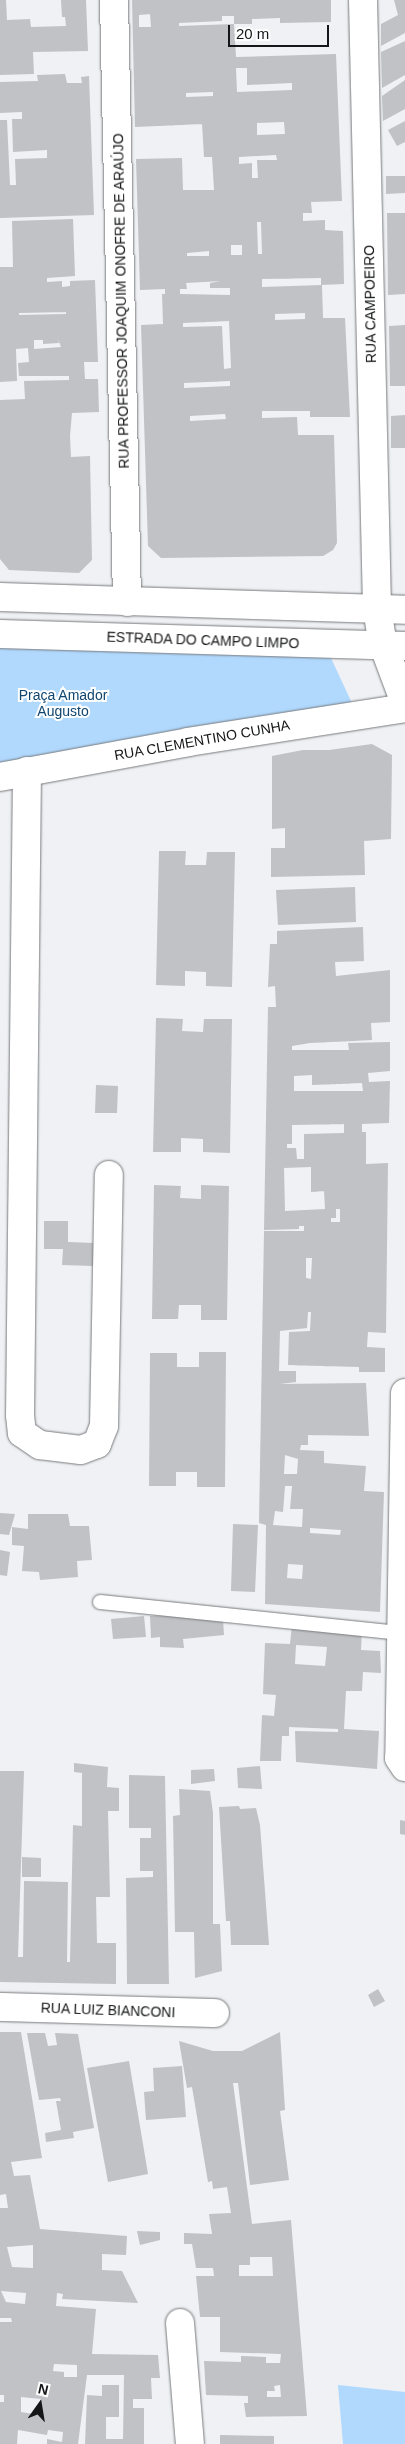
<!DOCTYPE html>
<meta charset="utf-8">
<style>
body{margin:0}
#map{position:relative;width:405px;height:2444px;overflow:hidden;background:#eff1f4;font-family:Arial,sans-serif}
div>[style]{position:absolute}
.green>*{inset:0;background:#b1d9fe}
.building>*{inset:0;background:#c0c2c5}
.roads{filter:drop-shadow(0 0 1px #787a7c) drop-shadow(0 0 1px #787a7c)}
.service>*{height:14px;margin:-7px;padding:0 7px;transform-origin:7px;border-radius:7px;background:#fff}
.minor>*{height:28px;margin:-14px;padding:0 14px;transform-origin:14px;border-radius:14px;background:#fff}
.tertiary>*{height:28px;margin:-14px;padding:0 14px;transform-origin:14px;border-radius:14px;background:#fff}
.primary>*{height:28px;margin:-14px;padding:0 14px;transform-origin:14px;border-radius:14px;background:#fff}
span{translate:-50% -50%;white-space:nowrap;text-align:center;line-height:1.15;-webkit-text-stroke:4px #fff;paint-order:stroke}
.street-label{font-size:14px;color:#151617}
.park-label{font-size:14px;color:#0f456e}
.north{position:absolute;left:15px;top:2379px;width:50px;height:50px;-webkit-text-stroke:4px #fff;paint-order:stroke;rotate:13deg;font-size:14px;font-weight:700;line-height:20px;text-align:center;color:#151617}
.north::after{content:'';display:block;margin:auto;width:18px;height:22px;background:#151617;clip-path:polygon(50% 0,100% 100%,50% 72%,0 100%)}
.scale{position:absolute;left:228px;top:25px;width:101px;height:22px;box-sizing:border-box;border:2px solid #151617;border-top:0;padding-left:6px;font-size:15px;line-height:18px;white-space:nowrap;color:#151617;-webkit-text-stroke:4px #fff;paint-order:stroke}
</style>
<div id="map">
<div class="green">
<div style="clip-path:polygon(0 640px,324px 643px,357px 714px,0 780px)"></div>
<div style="clip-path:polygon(338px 2385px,405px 2392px,405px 2444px,343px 2444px)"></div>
</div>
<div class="building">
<div style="clip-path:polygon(0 0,6px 0,7px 20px,30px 19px,31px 27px,66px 26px,65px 17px,62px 17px,61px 0,86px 0,88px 51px,33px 52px,34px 74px,0 75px)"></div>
<div style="clip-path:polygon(evenodd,132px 0,331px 0,331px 22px,280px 23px,280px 18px,252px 19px,252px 24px,234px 24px,236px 57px,336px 54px,342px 201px,311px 202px,312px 213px,303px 213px,303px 221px,325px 220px,325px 230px,343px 231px,344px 284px,321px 285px,321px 278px,262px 279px,262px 287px,322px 285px,323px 318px,345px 318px,350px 417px,310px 417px,310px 411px,262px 411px,262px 418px,297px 417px,298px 435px,334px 435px,337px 543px,333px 550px,323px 556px,161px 558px,148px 546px,141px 325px,163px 324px,162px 294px,165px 294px,165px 289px,140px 290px,136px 159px,182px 158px,183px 190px,214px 190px,212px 157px,204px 157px,202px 124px,135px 127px,132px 0,150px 14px,151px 27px,139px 27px,139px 15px,150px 14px,132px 0,222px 16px,234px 16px,234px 24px,179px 26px,179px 23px,222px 21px,222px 16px,132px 0,236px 68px,247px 68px,247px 85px,292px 83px,292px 90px,237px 92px,236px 68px,132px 0,213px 92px,213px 96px,186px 97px,186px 93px,213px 92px,132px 0,284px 122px,285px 134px,257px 135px,257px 123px,284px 122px,132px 0,276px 155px,277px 160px,257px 160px,258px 178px,252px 178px,252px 163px,239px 164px,239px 157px,276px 155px,132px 0,257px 222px,261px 222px,262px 254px,258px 254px,257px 222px,132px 0,231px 245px,242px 245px,242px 255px,231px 255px,231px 245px,132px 0,209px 251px,209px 256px,187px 256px,187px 253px,209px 251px,132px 0,221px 281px,210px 283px,210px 288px,230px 288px,230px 295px,180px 294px,180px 289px,187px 289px,186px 283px,221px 281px,132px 0,305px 313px,305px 319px,275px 320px,275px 314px,305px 313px,132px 0,229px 321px,231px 368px,224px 369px,222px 326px,183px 327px,183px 323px,229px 321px,132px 0,230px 381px,230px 386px,184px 388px,184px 383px,230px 381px,132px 0,225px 414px,226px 419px,190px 421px,190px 416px,225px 414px)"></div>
<div style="clip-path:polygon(394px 0,405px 0,405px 33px,381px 46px,381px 24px,398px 15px)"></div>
<div style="clip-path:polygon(405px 41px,405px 75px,382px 88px,381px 52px)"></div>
<div style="clip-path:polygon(65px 74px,67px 83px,82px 83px,81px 77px,89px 76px,94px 215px,0 218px,0 120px,7px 120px,10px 185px,16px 185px,15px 159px,47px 158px,47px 150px,13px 152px,12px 119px,22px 119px,22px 112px,0 113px,0 82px,38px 81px,37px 75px)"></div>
<div style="clip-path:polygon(405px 80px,405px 109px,383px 121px,382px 96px)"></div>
<div style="clip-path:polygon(405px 121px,405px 142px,397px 146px,388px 130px)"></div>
<div style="clip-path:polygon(386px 176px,405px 176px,405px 193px,386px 194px)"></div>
<div style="clip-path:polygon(387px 213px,405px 213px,405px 294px,388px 295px)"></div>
<div style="clip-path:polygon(evenodd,73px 219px,75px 276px,47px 278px,47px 282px,62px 281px,62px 287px,70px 286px,70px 281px,95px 280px,98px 362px,84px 362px,85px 379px,98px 379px,99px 412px,72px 413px,70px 436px,71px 457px,90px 456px,92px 560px,79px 573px,9px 570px,0 559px,0 400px,25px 399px,24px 381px,69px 380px,69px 376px,19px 376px,18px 363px,29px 362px,28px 348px,16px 349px,17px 381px,0 382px,0 267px,13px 267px,12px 221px,73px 219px,66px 312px,66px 314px,19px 315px,19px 313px,66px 312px,73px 219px,58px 339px,61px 347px,34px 349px,34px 340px,43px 340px,43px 344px,59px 343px,58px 339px)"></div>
<div style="clip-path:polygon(405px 325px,405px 386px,390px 386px,389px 326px)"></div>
<div style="clip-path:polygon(405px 415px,405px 448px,391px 448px,391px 416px)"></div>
<div style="clip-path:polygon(372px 744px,392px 755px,391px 839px,364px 841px,365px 875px,271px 877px,271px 848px,285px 848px,285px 828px,272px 829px,272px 756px,303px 750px,329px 750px)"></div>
<div style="clip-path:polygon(159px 851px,186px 851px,185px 865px,206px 865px,207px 852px,235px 852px,232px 987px,206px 986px,206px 972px,185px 971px,185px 986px,156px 985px)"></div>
<div style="clip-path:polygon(355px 887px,356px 922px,278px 925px,276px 890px)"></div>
<div style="clip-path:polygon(evenodd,363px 927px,364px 961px,335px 962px,336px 976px,390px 970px,390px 1022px,371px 1023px,372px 1040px,310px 1043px,292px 1046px,292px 1050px,349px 1050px,348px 1043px,390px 1042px,390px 1071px,368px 1073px,369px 1082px,390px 1081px,389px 1123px,362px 1124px,362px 1132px,366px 1132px,366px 1164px,388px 1163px,386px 1333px,368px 1332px,367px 1347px,385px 1348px,385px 1372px,359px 1372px,359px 1367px,288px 1365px,289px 1332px,310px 1331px,311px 1312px,308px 1312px,307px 1328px,280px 1331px,279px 1371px,296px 1371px,296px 1382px,280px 1384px,366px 1383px,369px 1436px,308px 1435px,308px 1445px,301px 1445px,300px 1450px,324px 1451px,324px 1463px,366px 1466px,364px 1491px,384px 1492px,380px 1612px,265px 1604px,266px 1525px,259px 1523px,264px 1231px,304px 1231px,304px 1226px,299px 1226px,299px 1229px,264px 1230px,268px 1007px,276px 1007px,275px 986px,268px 987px,270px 944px,277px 944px,277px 931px,363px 927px,312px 1075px,312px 1085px,362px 1083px,363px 1091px,294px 1091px,294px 1076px,312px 1075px,363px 927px,344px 1124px,344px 1133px,304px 1134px,304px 1159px,297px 1159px,296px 1148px,287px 1148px,287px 1144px,292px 1144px,292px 1125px,344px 1124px,363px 927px,311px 1167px,311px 1192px,324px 1191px,325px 1209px,285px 1211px,284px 1168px,311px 1167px,363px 927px,336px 1209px,340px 1209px,340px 1222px,331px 1222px,331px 1218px,336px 1218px,336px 1209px,363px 927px,306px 1258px,312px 1258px,311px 1279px,306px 1278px,306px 1258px,363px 927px,285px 1455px,298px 1459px,297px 1474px,284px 1474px,285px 1455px,363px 927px,285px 1486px,292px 1486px,290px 1509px,303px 1509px,302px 1527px,273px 1525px,275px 1511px,283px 1512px,285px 1486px,363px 927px,310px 1528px,341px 1530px,340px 1535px,310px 1533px,310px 1528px,363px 927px,288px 1564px,303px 1565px,302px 1579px,287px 1578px,288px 1564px)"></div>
<div style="clip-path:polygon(156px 1018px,183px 1019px,182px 1031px,203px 1032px,204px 1019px,232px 1019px,230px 1153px,203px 1152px,203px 1139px,181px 1138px,181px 1152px,153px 1152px)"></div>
<div style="clip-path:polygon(96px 1085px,118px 1086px,117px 1113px,95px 1113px)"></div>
<div style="clip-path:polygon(154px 1185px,181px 1186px,180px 1198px,201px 1199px,201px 1185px,229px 1186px,227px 1320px,201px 1320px,201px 1305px,179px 1305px,178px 1319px,152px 1319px)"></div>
<div style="clip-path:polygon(44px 1221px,68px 1221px,68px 1242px,94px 1243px,94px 1266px,62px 1265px,63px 1249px,44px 1249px)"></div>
<div style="clip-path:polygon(199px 1352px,226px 1352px,225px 1487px,197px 1487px,197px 1472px,176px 1472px,176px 1486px,149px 1486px,150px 1353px,177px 1353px,177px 1367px,199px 1367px)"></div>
<div style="clip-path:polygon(0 1513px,15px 1514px,9px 1535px,0 1534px)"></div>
<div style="clip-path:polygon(28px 1514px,68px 1514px,70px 1526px,89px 1526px,92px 1560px,77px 1561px,78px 1577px,40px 1580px,39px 1572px,22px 1571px,24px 1546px,12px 1545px,12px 1527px,28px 1529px)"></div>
<div style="clip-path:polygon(233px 1524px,258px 1525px,255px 1592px,231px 1591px)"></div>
<div style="clip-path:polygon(0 1550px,10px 1552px,7px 1576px,0 1575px)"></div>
<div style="clip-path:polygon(200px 1613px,223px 1619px,224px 1635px,183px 1639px,184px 1648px,160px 1647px,160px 1637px,151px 1638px,150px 1616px)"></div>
<div style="clip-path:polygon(144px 1616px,146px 1637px,113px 1639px,111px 1619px)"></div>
<div style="clip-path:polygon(evenodd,292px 1625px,362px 1630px,361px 1650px,380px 1651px,381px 1673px,363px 1672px,362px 1691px,346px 1691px,344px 1729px,379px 1731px,377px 1769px,296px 1762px,295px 1731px,338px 1732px,338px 1729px,289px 1727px,289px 1736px,282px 1736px,281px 1761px,260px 1761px,262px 1715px,274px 1716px,276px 1695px,263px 1694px,265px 1643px,290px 1644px,292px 1625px,296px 1645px,327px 1647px,325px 1666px,295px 1664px,296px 1645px)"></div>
<div style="clip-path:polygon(74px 1763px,108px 1767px,107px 1787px,119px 1788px,119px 1811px,108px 1811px,110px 1897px,96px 1897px,97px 1943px,116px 1943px,116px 1984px,0 1982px,0 1771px,24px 1771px,18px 1957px,23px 1957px,24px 1881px,68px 1882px,67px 1962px,70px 1962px,73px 1825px,82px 1826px,82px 1773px,74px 1772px)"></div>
<div style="clip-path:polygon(260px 1766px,262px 1789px,238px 1788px,237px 1768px)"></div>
<div style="clip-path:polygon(214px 1769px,215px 1781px,191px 1784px,191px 1770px)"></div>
<div style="clip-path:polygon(129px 1775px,165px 1776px,169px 1984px,127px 1984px,126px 1878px,153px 1877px,153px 1871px,140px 1871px,140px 1838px,151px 1838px,151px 1828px,129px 1828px)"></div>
<div style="clip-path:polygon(179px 1789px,210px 1791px,213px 1813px,213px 1924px,220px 1924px,222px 1971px,195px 1978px,194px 1932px,175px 1932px,173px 1816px,180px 1815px)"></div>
<div style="clip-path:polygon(239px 1806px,240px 1809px,256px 1808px,260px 1825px,269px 1945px,231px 1945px,230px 1921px,226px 1921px,219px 1807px)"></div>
<div style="clip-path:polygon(400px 1820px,405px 1821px,405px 1835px,400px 1834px)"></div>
<div style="clip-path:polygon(22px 1857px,41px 1858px,41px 1877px,22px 1877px)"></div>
<div style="clip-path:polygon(378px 1989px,385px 2001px,374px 2007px,368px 1995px)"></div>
<div style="clip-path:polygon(evenodd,0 2032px,21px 2032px,42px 2158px,11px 2162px,14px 2176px,30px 2175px,40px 2229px,127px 2236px,126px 2255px,102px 2254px,102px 2270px,122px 2271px,138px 2303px,62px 2299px,63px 2294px,57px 2293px,56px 2306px,96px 2309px,92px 2354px,158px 2355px,160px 2378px,151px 2378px,152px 2399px,133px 2399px,133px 2408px,144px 2408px,144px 2444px,85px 2444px,87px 2395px,102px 2396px,102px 2385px,119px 2385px,119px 2417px,106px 2417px,106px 2439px,123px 2439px,124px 2375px,87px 2375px,78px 2444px,47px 2444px,47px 2439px,62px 2442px,63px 2432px,48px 2430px,47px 2435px,18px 2430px,17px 2444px,0 2444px,0 2402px,4px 2402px,4px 2395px,0 2395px,0 2322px,12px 2322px,11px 2318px,0 2318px,0 2208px,8px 2208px,6px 2194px,0 2195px,0 2032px,33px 2245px,33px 2268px,12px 2267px,7px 2247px,33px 2245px,0 2032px,1px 2291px,26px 2293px,25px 2304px,6px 2302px,1px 2291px,0 2032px,54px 2364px,77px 2365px,77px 2377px,64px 2377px,64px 2372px,53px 2371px,54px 2364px,0 2032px,21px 2397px,41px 2399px,40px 2415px,21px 2412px,21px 2397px)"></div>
<div style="clip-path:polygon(evenodd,280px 2032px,285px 2110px,280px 2111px,289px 2180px,250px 2185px,238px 2083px,233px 2083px,252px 2224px,291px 2220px,307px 2416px,246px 2417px,244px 2403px,248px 2403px,248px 2396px,206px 2395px,204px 2361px,241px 2362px,241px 2356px,266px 2357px,266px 2363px,280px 2363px,281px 2354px,220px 2352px,220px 2317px,200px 2317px,196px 2276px,214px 2276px,213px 2268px,196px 2268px,192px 2244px,184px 2244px,184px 2233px,212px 2234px,209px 2214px,231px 2213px,227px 2187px,213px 2189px,212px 2181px,208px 2182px,192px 2087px,187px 2088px,179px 2041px,213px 2051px,242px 2051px,280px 2032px,250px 2257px,272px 2257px,273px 2276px,239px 2276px,239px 2265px,250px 2265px,250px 2257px,280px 2032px,280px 2385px,281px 2397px,267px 2397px,267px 2391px,275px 2391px,274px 2386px,280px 2385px)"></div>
<div style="clip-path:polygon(27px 2033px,45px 2033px,48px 2046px,57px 2045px,55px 2033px,78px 2034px,94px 2128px,73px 2132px,74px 2138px,46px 2142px,45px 2133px,61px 2130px,56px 2101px,61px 2101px,60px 2098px,39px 2100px)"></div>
<div style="clip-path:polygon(129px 2061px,148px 2174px,108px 2182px,87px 2068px)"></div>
<div style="clip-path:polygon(182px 2066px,186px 2117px,146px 2120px,144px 2092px,154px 2091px,153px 2068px)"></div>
<div style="clip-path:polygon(137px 2231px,160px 2232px,160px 2240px,140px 2245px)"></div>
<div style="clip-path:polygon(220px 2435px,274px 2436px,274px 2444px,220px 2444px)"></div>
</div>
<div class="roads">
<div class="service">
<div style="left:100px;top:1602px;width:303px;rotate:5.9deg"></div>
</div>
<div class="minor">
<div style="left:114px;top:0;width:602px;rotate:88.76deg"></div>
<div style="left:363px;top:0;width:608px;rotate:88.68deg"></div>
<div style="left:27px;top:771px;width:644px;rotate:90.62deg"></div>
<div style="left:20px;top:1415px;width:18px;rotate:84deg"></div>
<div style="left:22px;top:1433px;width:22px;rotate:34deg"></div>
<div style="left:40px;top:1445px;width:41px;rotate:7deg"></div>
<div style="left:81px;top:1450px;width:17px;rotate:-21deg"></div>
<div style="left:97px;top:1444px;width:19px;rotate:-69deg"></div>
<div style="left:104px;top:1426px;width:251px;rotate:-88.9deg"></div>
<div style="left:0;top:777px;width:191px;rotate:-10.5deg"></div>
<div style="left:188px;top:742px;width:220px;rotate:-8.9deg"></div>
<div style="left:0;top:2007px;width:215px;rotate:1.6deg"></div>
<div style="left:180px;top:2323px;width:121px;rotate:85.3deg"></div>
</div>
<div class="tertiary">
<div style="left:377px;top:608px;width:36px;rotate:81deg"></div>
<div style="left:383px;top:644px;width:63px;rotate:69.6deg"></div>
<div style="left:405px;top:1393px;width:365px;rotate:90.9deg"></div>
<div style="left:399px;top:1758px;width:11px;rotate:56deg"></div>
</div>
<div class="primary">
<div style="left:0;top:597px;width:405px;rotate:1.8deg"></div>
<div style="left:0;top:634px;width:405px;rotate:1.7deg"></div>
</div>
</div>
<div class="street-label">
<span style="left:121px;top:301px;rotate:-91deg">RUA PROFESSOR JOAQUIM ONOFRE DE ARAÚJO</span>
<span style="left:370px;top:304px;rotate:-91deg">RUA CAMPOEIRO</span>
<span style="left:203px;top:640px;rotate:2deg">ESTRADA DO CAMPO LIMPO</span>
<span style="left:202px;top:740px;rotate:-10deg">RUA CLEMENTINO CUNHA</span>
<span style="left:108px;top:2010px;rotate:2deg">RUA LUIZ BIANCONI</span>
</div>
<div class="park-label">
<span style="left:63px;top:703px">Praça Amador<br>Augusto</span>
</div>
<div class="north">N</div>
<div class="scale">20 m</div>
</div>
